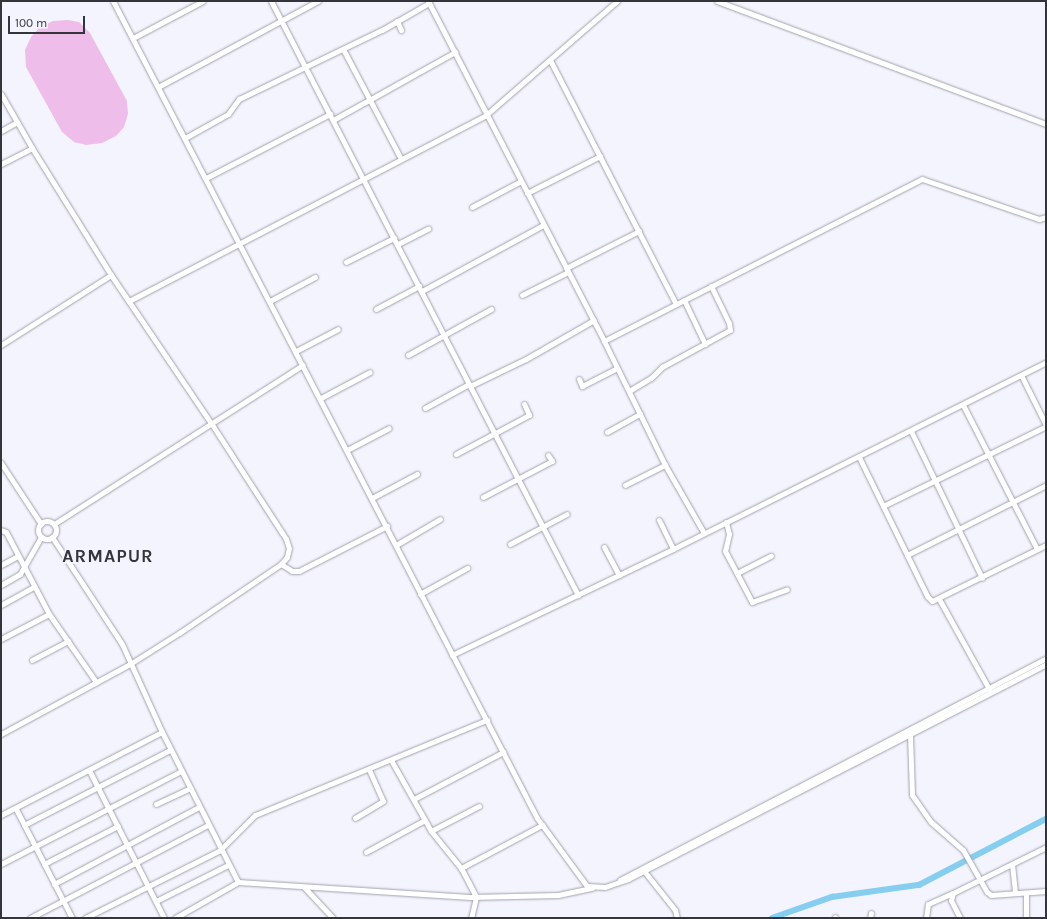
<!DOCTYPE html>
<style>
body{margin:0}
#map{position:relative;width:1047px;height:919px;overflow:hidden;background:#f3f4fd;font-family:Karla,sans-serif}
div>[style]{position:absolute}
.green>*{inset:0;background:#efbdea}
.canal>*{height:5.5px;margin:-2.75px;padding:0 2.75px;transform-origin:2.75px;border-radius:2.75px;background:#86ceef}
.roads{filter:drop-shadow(0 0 1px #a0a2ae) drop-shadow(0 0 1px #a0a2ae)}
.minor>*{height:5px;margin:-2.5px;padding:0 2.5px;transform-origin:2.5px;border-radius:2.5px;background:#fff}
.minor>.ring{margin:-2.5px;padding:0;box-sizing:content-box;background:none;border:5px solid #fff;border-radius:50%}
span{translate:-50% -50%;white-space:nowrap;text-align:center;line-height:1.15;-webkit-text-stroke:3.5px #f3f4fd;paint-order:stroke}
.district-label{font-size:18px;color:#34353a;font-weight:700;letter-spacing:1px}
.frame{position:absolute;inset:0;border:2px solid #34353a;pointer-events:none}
.scale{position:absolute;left:8px;top:16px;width:77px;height:18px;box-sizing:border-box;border:2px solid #34353a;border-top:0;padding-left:5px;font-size:12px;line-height:14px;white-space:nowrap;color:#34353a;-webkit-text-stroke:3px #f3f4fd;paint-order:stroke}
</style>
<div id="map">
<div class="green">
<div style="clip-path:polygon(68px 20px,79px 22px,90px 33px,127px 101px,128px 114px,124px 127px,116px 136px,102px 143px,86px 145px,74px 142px,62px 132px,26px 67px,25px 50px,31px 37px,40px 27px,53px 21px)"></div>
</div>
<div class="canal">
<div style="left:772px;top:918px;width:64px;rotate:-19.3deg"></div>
<div style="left:832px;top:897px;width:88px;rotate:-7.9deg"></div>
<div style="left:919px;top:885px;width:143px;rotate:-27.5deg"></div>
</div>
<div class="roads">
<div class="minor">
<div style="left:113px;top:1px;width:920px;rotate:62.57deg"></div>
<div style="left:537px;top:818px;width:84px;rotate:53.7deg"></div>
<div style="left:587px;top:886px;width:18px;rotate:3deg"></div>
<div style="left:605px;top:887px;width:24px;rotate:-19deg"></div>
<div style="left:628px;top:879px;width:470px;rotate:-27.2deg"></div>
<div style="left:271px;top:1px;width:669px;rotate:62.67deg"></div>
<div style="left:428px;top:1px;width:383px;rotate:62.6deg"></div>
<div style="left:604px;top:341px;width:138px;rotate:63.8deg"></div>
<div style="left:665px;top:465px;width:78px;rotate:60.2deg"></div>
<div style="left:717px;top:1px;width:351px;rotate:20.5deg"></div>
<div style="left:397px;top:21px;width:10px;rotate:66deg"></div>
<div style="left:133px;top:38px;width:79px;rotate:-27.9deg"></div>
<div style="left:343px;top:49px;width:124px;rotate:62.2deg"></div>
<div style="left:550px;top:60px;width:275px;rotate:62.7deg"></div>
<div style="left:158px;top:87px;width:182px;rotate:-28.3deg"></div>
<div style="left:1px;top:94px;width:62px;rotate:60.1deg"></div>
<div style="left:32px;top:148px;width:150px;rotate:58.1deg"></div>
<div style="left:111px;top:275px;width:179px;rotate:56deg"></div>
<div style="left:211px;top:423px;width:138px;rotate:57.1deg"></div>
<div style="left:286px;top:539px;width:9px;rotate:72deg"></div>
<div style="left:289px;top:548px;width:9px;rotate:103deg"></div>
<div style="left:287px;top:557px;width:9px;rotate:131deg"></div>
<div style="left:281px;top:564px;width:123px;rotate:145.9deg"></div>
<div style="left:179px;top:633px;width:58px;rotate:147.7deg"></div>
<div style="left:130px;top:664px;width:147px;rotate:151.5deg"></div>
<div style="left:333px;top:120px;width:140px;rotate:-29.1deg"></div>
<div style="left:1px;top:131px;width:18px;rotate:-29deg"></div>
<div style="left:185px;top:138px;width:49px;rotate:-29.2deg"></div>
<div style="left:228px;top:114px;width:19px;rotate:-54deg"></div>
<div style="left:239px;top:99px;width:159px;rotate:-25.8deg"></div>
<div style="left:382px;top:30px;width:54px;rotate:-29.9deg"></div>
<div style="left:1px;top:164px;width:35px;rotate:-27deg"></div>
<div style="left:206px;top:178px;width:140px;rotate:-27.3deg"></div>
<div style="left:527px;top:193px;width:82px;rotate:-26.9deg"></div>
<div style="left:472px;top:207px;width:55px;rotate:-28deg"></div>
<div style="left:398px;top:244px;width:34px;rotate:-27deg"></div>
<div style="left:346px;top:262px;width:54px;rotate:-26.6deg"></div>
<div style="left:566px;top:268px;width:82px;rotate:-26.9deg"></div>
<div style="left:422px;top:291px;width:138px;rotate:-28.6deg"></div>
<div style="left:522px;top:295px;width:51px;rotate:-26.6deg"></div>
<div style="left:684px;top:300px;width:49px;rotate:64.5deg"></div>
<div style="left:129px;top:301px;width:403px;rotate:-27.5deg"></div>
<div style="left:486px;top:115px;width:174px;rotate:-41deg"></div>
<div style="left:270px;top:301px;width:51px;rotate:-28.1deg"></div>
<div style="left:376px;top:309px;width:49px;rotate:-28.1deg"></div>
<div style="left:604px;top:341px;width:357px;rotate:-27deg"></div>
<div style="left:922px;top:179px;width:124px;rotate:18.9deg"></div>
<div style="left:1039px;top:219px;width:7px;rotate:-16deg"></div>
<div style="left:1px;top:345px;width:130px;rotate:-32.5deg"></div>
<div style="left:296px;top:351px;width:47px;rotate:-27.6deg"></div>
<div style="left:408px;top:355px;width:95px;rotate:-29deg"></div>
<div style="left:1021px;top:375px;width:56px;rotate:63.4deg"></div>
<div style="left:579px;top:379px;width:8px;rotate:67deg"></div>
<div style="left:582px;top:386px;width:39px;rotate:-27deg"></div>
<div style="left:470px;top:386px;width:62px;rotate:-25.7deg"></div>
<div style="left:526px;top:359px;width:78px;rotate:-29.8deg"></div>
<div style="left:629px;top:391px;width:26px;rotate:-31deg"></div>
<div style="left:651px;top:378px;width:16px;rotate:-45deg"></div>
<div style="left:662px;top:367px;width:77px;rotate:-28.6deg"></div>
<div style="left:730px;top:330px;width:7px;rotate:-98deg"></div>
<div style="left:729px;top:323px;width:41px;rotate:-115.9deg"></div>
<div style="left:321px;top:398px;width:55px;rotate:-28deg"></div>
<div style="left:963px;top:405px;width:162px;rotate:62.8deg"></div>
<div style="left:425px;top:408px;width:50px;rotate:-28.6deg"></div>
<div style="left:911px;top:431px;width:163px;rotate:64.2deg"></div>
<div style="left:607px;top:432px;width:38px;rotate:-29deg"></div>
<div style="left:347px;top:450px;width:47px;rotate:-27.6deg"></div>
<div style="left:456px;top:454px;width:83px;rotate:-28.1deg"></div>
<div style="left:529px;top:415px;width:12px;rotate:-114deg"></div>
<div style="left:859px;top:457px;width:155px;rotate:63.9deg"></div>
<div style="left:927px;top:596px;width:7px;rotate:45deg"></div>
<div style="left:932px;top:601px;width:127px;rotate:-26.2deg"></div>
<div style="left:1px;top:463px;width:73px;rotate:56.7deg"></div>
<div style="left:625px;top:485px;width:45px;rotate:-26.6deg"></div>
<div style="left:483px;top:497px;width:78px;rotate:-27.6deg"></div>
<div style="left:552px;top:461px;width:7px;rotate:-124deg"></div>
<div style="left:372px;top:498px;width:51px;rotate:-28.1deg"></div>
<div style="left:883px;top:506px;width:182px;rotate:-26.1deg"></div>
<div style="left:659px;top:520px;width:32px;rotate:64deg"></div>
<div class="ring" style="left:38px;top:521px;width:13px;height:13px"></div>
<div style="left:726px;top:522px;width:12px;rotate:76deg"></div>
<div style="left:729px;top:534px;width:17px;rotate:103deg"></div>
<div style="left:725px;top:551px;width:58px;rotate:62.1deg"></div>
<div style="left:752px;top:602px;width:37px;rotate:-20deg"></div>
<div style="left:54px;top:524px;width:295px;rotate:-32.6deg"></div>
<div style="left:1px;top:530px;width:5px;rotate:22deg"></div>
<div style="left:6px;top:532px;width:93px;rotate:62.3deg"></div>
<div style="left:49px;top:614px;width:83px;rotate:55.3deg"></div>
<div style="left:52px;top:537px;width:128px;rotate:56.8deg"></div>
<div style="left:122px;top:644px;width:97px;rotate:65.6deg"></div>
<div style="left:162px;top:732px;width:168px;rotate:63.1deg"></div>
<div style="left:238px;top:882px;width:232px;rotate:3.7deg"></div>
<div style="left:470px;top:897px;width:88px;rotate:-1.3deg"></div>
<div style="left:558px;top:895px;width:35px;rotate:-12deg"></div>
<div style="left:510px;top:544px;width:64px;rotate:-27.8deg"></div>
<div style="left:396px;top:545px;width:51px;rotate:-30.6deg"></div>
<div style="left:604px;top:547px;width:32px;rotate:62deg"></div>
<div style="left:907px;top:555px;width:156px;rotate:-26.7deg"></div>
<div style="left:281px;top:564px;width:13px;rotate:32deg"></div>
<div style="left:292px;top:571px;width:7px"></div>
<div style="left:299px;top:571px;width:99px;rotate:-27.1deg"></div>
<div style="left:1px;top:565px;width:19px;rotate:-28deg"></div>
<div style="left:737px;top:573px;width:38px;rotate:-27deg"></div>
<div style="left:1px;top:585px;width:22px;rotate:-30deg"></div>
<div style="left:20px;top:574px;width:43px;rotate:-60.4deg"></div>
<div style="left:420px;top:594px;width:54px;rotate:-29deg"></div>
<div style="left:939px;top:599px;width:103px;rotate:60.9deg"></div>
<div style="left:1px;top:605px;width:38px;rotate:-29deg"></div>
<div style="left:1px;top:639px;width:54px;rotate:-27.5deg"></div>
<div style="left:452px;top:655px;width:245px;rotate:-25.6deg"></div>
<div style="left:673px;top:549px;width:417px;rotate:-26.6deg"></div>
<div style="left:32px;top:660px;width:41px;rotate:-27.8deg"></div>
<div style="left:910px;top:734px;width:61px;rotate:88.1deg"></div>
<div style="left:912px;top:795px;width:33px;rotate:55deg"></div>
<div style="left:931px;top:822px;width:43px;rotate:41.2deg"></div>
<div style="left:963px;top:850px;width:48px;rotate:60.3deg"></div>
<div style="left:987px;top:892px;width:5px;rotate:37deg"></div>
<div style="left:991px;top:895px;width:55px;rotate:-4.2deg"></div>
<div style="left:391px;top:760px;width:81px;rotate:60.6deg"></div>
<div style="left:431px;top:831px;width:48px;rotate:51deg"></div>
<div style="left:461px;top:868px;width:17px;rotate:62deg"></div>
<div style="left:469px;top:883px;width:16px;rotate:63deg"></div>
<div style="left:476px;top:897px;width:22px;rotate:103deg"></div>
<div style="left:89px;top:770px;width:166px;rotate:63.1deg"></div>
<div style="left:414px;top:799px;width:101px;rotate:-27.8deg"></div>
<div style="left:156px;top:804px;width:38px;rotate:-25deg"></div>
<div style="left:16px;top:809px;width:123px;rotate:62.8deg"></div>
<div style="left:1px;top:815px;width:181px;rotate:-27.3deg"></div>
<div style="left:355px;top:818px;width:33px;rotate:-31deg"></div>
<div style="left:383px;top:801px;width:35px;rotate:-114deg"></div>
<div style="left:24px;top:825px;width:164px;rotate:-27.2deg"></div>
<div style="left:431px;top:831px;width:54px;rotate:-27.5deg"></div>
<div style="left:366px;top:852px;width:67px;rotate:-28.5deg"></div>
<div style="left:1px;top:864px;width:203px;rotate:-27.3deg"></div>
<div style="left:44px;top:864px;width:83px;rotate:-27.2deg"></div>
<div style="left:1012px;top:864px;width:29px;rotate:84deg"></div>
<div style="left:461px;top:868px;width:92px;rotate:-28deg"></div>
<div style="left:644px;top:871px;width:50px;rotate:51.5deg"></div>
<div style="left:675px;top:910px;width:8px;rotate:76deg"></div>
<div style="left:620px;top:880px;width:480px;rotate:-27.5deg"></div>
<div style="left:54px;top:884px;width:164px;rotate:-28deg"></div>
<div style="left:304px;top:887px;width:42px;rotate:46.9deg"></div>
<div style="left:156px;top:901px;width:80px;rotate:-26.6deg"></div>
<div style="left:30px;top:918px;width:201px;rotate:-27.6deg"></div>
<div style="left:85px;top:918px;width:151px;rotate:-26.7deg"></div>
<div style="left:220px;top:850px;width:49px;rotate:-45deg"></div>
<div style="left:255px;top:815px;width:251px;rotate:-22.3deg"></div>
<div style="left:175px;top:918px;width:73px;rotate:-29.7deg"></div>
<div style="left:835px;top:918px;width:1px;rotate:-90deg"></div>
<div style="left:870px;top:918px;width:5px;rotate:-79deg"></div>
<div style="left:926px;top:918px;width:14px;rotate:-82deg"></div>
<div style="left:928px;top:904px;width:27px;rotate:-24deg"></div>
<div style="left:960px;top:918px;width:20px;rotate:-117deg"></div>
<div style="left:951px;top:900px;width:7px;rotate:-74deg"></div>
<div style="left:953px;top:893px;width:104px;rotate:-26.3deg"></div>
<div style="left:1026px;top:918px;width:25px;rotate:-90deg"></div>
</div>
</div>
<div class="district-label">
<span style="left:108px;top:556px">ARMAPUR</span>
</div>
<div class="frame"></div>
<div class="scale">100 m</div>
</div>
